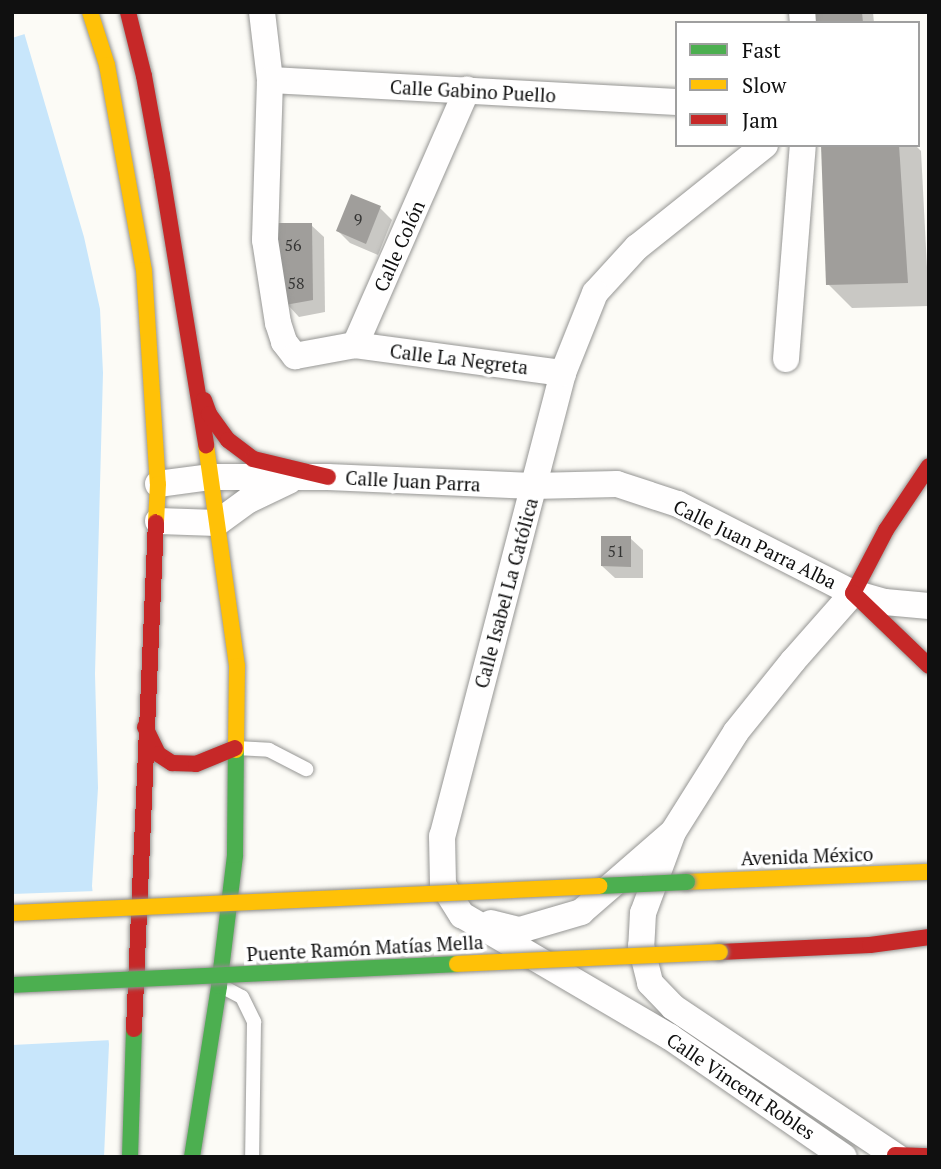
<!DOCTYPE html>
<meta charset="utf-8">
<style>
body{margin:0}
#map{position:relative;width:941px;height:1169px;overflow:hidden;background:#fcfbf6;font-family:"PT Serif",serif}
div>[style]{position:absolute}
.water>*{inset:0;background:#c8e6fb}
.pier>*{inset:0;background:#fcfbf6}
.shadow>*{inset:0;background:#0003}
.building>*{inset:0;background:#a09e9b}
.roads{filter:drop-shadow(0 0 2px #969694) drop-shadow(0 0 2px #969694)}
.lane>*{height:14px;margin:-7px;padding:0 7px;transform-origin:7px;border-radius:7px;background:#fffefe}
.street>*{height:26px;margin:-13px;padding:0 13px;transform-origin:13px;border-radius:13px;background:#fffefe}
.fast>*{height:16px;margin:-8px;padding:0 8px;transform-origin:8px;border-radius:8px;background:#4caf50}
.slow>*{height:16px;margin:-8px;padding:0 8px;transform-origin:8px;border-radius:8px;background:#ffc107}
.jam>*{height:16px;margin:-8px;padding:0 8px;transform-origin:8px;border-radius:8px;background:#c62828}
.bridges{filter:drop-shadow(0 0 2px #8d8c8a) drop-shadow(0 0 2px #8d8c8a)}
.fast-bridge>*{height:16px;margin:-8px;padding:0 8px;transform-origin:8px;border-radius:8px;background:#4caf50}
.slow-bridge>*{height:16px;margin:-8px;padding:0 8px;transform-origin:8px;border-radius:8px;background:#ffc107}
span{translate:-50% -50%;white-space:nowrap;text-align:center;line-height:1.15;-webkit-text-stroke:7px #fff;paint-order:stroke}
.number-label{font-size:16px;color:#343433}
.number-label span{-webkit-text-stroke-width:0}
.street-label{font-size:19px;color:#101010}
.frame{position:absolute;inset:0;border:14px solid #101010;pointer-events:none}
.legend{position:absolute;left:675px;top:21px;width:245px;height:126px;box-sizing:border-box;background:#fff;border:2px solid #9f9f9f;margin:0;padding:9px 12px;list-style:none;font-size:21px;color:#101010}
.legend li{display:flex;align-items:center;gap:14px;height:35px}
.legend b{width:35px;border:2px solid #9f9f9f}
</style>
<div id="map">
<div class="water">
<div style="clip-path:polygon(12px 12px,18px 12px,84px 237px,100px 309px,103px 373px,95px 674px,98px 788px,92px 886px,109px 1044px,104px 1157px,12px 1157px)"></div>
</div>
<div class="pier">
<div style="clip-path:polygon(12px 12px,21px 12px,28px 33px,12px 38px)"></div>
<div style="clip-path:polygon(96px 891px,112px 1040px,12px 1045px,12px 894px)"></div>
</div>
<div class="shadow">
<div style="clip-path:polygon(817px 12px,873px 12px,874px 23px,818px 23px)"></div>
<div style="clip-path:polygon(823px 145px,915px 145px,921px 151px,929px 306px,852px 308px,828px 284px)"></div>
<div style="clip-path:polygon(380px 208px,392px 220px,378px 255px,350px 243px,338px 231px)"></div>
<div style="clip-path:polygon(311px 225px,324px 237px,325px 312px,299px 317px,287px 304px)"></div>
<div style="clip-path:polygon(630px 538px,643px 550px,643px 578px,615px 578px,602px 566px)"></div>
</div>
<div class="building">
<div style="clip-path:polygon(816px 12px,862px 12px,863px 23px,816px 23px)"></div>
<div style="clip-path:polygon(821px 145px,899px 145px,908px 283px,826px 285px)"></div>
<div style="clip-path:polygon(351px 194px,381px 206px,366px 244px,336px 231px)"></div>
<div style="clip-path:polygon(275px 223px,312px 223px,313px 300px,285px 305px)"></div>
<div style="clip-path:polygon(601px 536px,631px 536px,631px 567px,601px 566px)"></div>
</div>
<div class="roads">
<div class="lane">
<div style="left:236px;top:748px;width:33px;rotate:3deg"></div>
<div style="left:269px;top:750px;width:42px;rotate:27.2deg"></div>
<div style="left:223px;top:987px;width:21px;rotate:28deg"></div>
<div style="left:242px;top:997px;width:28px;rotate:64deg"></div>
<div style="left:254px;top:1022px;width:135px;rotate:90.8deg"></div>
</div>
<div class="street">
<div style="left:262px;top:12px;width:68px;rotate:83.3deg"></div>
<div style="left:270px;top:80px;width:160px;rotate:91.8deg"></div>
<div style="left:265px;top:240px;width:84px;rotate:81.1deg"></div>
<div style="left:278px;top:323px;width:20px;rotate:72deg"></div>
<div style="left:284px;top:342px;width:18px;rotate:52deg"></div>
<div style="left:295px;top:356px;width:61px;rotate:-10.4deg"></div>
<div style="left:355px;top:345px;width:279px;rotate:-66.3deg"></div>
<div style="left:802px;top:12px;width:11px;rotate:85deg"></div>
<div style="left:270px;top:80px;width:408px;rotate:3.1deg"></div>
<div style="left:765px;top:145px;width:164px;rotate:141.4deg"></div>
<div style="left:637px;top:247px;width:62px;rotate:132.4deg"></div>
<div style="left:595px;top:293px;width:86px;rotate:111.8deg"></div>
<div style="left:563px;top:373px;width:479px;rotate:104.6deg"></div>
<div style="left:442px;top:836px;width:49px;rotate:88.8deg"></div>
<div style="left:443px;top:885px;width:36px;rotate:58deg"></div>
<div style="left:462px;top:915px;width:241px;rotate:30.4deg"></div>
<div style="left:670px;top:1037px;width:211px;rotate:34.6deg"></div>
<div style="left:355px;top:345px;width:210px;rotate:7.7deg"></div>
<div style="left:786px;top:359px;width:215px;rotate:-85.5deg"></div>
<div style="left:158px;top:484px;width:52px;rotate:-7.7deg"></div>
<div style="left:210px;top:477px;width:118px"></div>
<div style="left:328px;top:477px;width:205px;rotate:2.5deg"></div>
<div style="left:533px;top:486px;width:84px;rotate:-1.4deg"></div>
<div style="left:617px;top:484px;width:64px;rotate:18.2deg"></div>
<div style="left:678px;top:504px;width:196px;rotate:27deg"></div>
<div style="left:853px;top:593px;width:33px;rotate:16deg"></div>
<div style="left:885px;top:602px;width:44px;rotate:5.2deg"></div>
<div style="left:158px;top:521px;width:59px;rotate:1.9deg"></div>
<div style="left:217px;top:523px;width:39px;rotate:-36deg"></div>
<div style="left:249px;top:500px;width:44px;rotate:-25.4deg"></div>
<div style="left:853px;top:593px;width:91px;rotate:131.4deg"></div>
<div style="left:793px;top:661px;width:91px;rotate:128.8deg"></div>
<div style="left:736px;top:732px;width:118px;rotate:122.2deg"></div>
<div style="left:673px;top:832px;width:86px;rotate:110.3deg"></div>
<div style="left:643px;top:913px;width:33px;rotate:93deg"></div>
<div style="left:641px;top:946px;width:38px;rotate:76deg"></div>
<div style="left:650px;top:983px;width:33px;rotate:46deg"></div>
<div style="left:673px;top:1007px;width:270px;rotate:33.8deg"></div>
<div style="left:491px;top:923px;width:30px;rotate:14deg"></div>
<div style="left:520px;top:930px;width:64px;rotate:-16.4deg"></div>
<div style="left:581px;top:912px;width:121px;rotate:-41deg"></div>
</div>
<div class="fast">
<div style="left:130px;top:1157px;width:128px;rotate:-88.2deg"></div>
<div style="left:192px;top:1157px;width:173px;rotate:-81deg"></div>
<div style="left:219px;top:986px;width:132px;rotate:-83deg"></div>
<div style="left:235px;top:855px;width:105px;rotate:-89.5deg"></div>
</div>
<div class="slow">
<div style="left:90px;top:12px;width:56px;rotate:72.2deg"></div>
<div style="left:107px;top:65px;width:208px;rotate:79.8deg"></div>
<div style="left:144px;top:270px;width:214px;rotate:86.3deg"></div>
<div style="left:158px;top:484px;width:38px;rotate:93deg"></div>
<div style="left:206px;top:445px;width:223px;rotate:82deg"></div>
<div style="left:237px;top:666px;width:84px;rotate:90.7deg"></div>
<div style="left:687px;top:882px;width:242px;rotate:-2.4deg"></div>
</div>
<div class="jam">
<div style="left:128px;top:12px;width:66px;rotate:76deg"></div>
<div style="left:144px;top:76px;width:101px;rotate:79.7deg"></div>
<div style="left:162px;top:175px;width:274px;rotate:80.7deg"></div>
<div style="left:204px;top:400px;width:15px;rotate:70deg"></div>
<div style="left:209px;top:414px;width:32px;rotate:54deg"></div>
<div style="left:228px;top:440px;width:31px;rotate:37deg"></div>
<div style="left:253px;top:459px;width:77px;rotate:13.5deg"></div>
<div style="left:929px;top:466px;width:77px;rotate:123.9deg"></div>
<div style="left:886px;top:530px;width:71px;rotate:117.6deg"></div>
<div style="left:853px;top:593px;width:105px;rotate:43.8deg"></div>
<div style="left:145px;top:727px;width:30px;rotate:64deg"></div>
<div style="left:158px;top:754px;width:17px;rotate:33deg"></div>
<div style="left:172px;top:763px;width:24px;rotate:2deg"></div>
<div style="left:196px;top:764px;width:42px;rotate:-22.3deg"></div>
<div style="left:720px;top:952px;width:150px;rotate:-2.7deg"></div>
<div style="left:870px;top:945px;width:60px;rotate:-7.7deg"></div>
<div style="left:134px;top:1029px;width:507px;rotate:-87.52deg"></div>
<div style="left:895px;top:1155px;width:34px;rotate:2deg"></div>
</div>
</div>
<div class="bridges">
<div class="fast-bridge">
<div style="left:599px;top:886px;width:88px;rotate:-2.6deg"></div>
<div style="left:12px;top:985px;width:445px;rotate:-2.7deg"></div>
</div>
<div class="slow-bridge">
<div style="left:12px;top:913px;width:588px;rotate:-2.63deg"></div>
<div style="left:457px;top:964px;width:263px;rotate:-2.6deg"></div>
</div>
</div>
<div class="number-label">
<span style="left:358px;top:219px">9</span>
<span style="left:293px;top:245px">56</span>
<span style="left:296px;top:283px">58</span>
<span style="left:616px;top:551px">51</span>
</div>
<div class="street-label">
<span style="left:473px;top:91px;rotate:3deg">Calle Gabino Puello</span>
<span style="left:399px;top:246px;rotate:-66deg">Calle Colón</span>
<span style="left:459px;top:359px;rotate:7deg">Calle La Negreta</span>
<span style="left:413px;top:481px;rotate:3deg">Calle Juan Parra</span>
<span style="left:755px;top:544px;rotate:26deg">Calle Juan Parra Alba</span>
<span style="left:506px;top:593px;rotate:-75deg">Calle Isabel La Católica</span>
<span style="left:807px;top:856px;rotate:-2deg">Avenida México</span>
<span style="left:365px;top:948px;rotate:-3deg">Puente Ramón Matías Mella</span>
<span style="left:741px;top:1086px;rotate:34deg">Calle Vincent Robles</span>
</div>
<div class="frame"></div>
<ul class="legend">
<li><b style="height:9px;background:#4caf50"></b>Fast</li>
<li><b style="height:9px;background:#ffc107"></b>Slow</li>
<li><b style="height:9px;background:#c62828"></b>Jam</li>
</ul>
</div>
